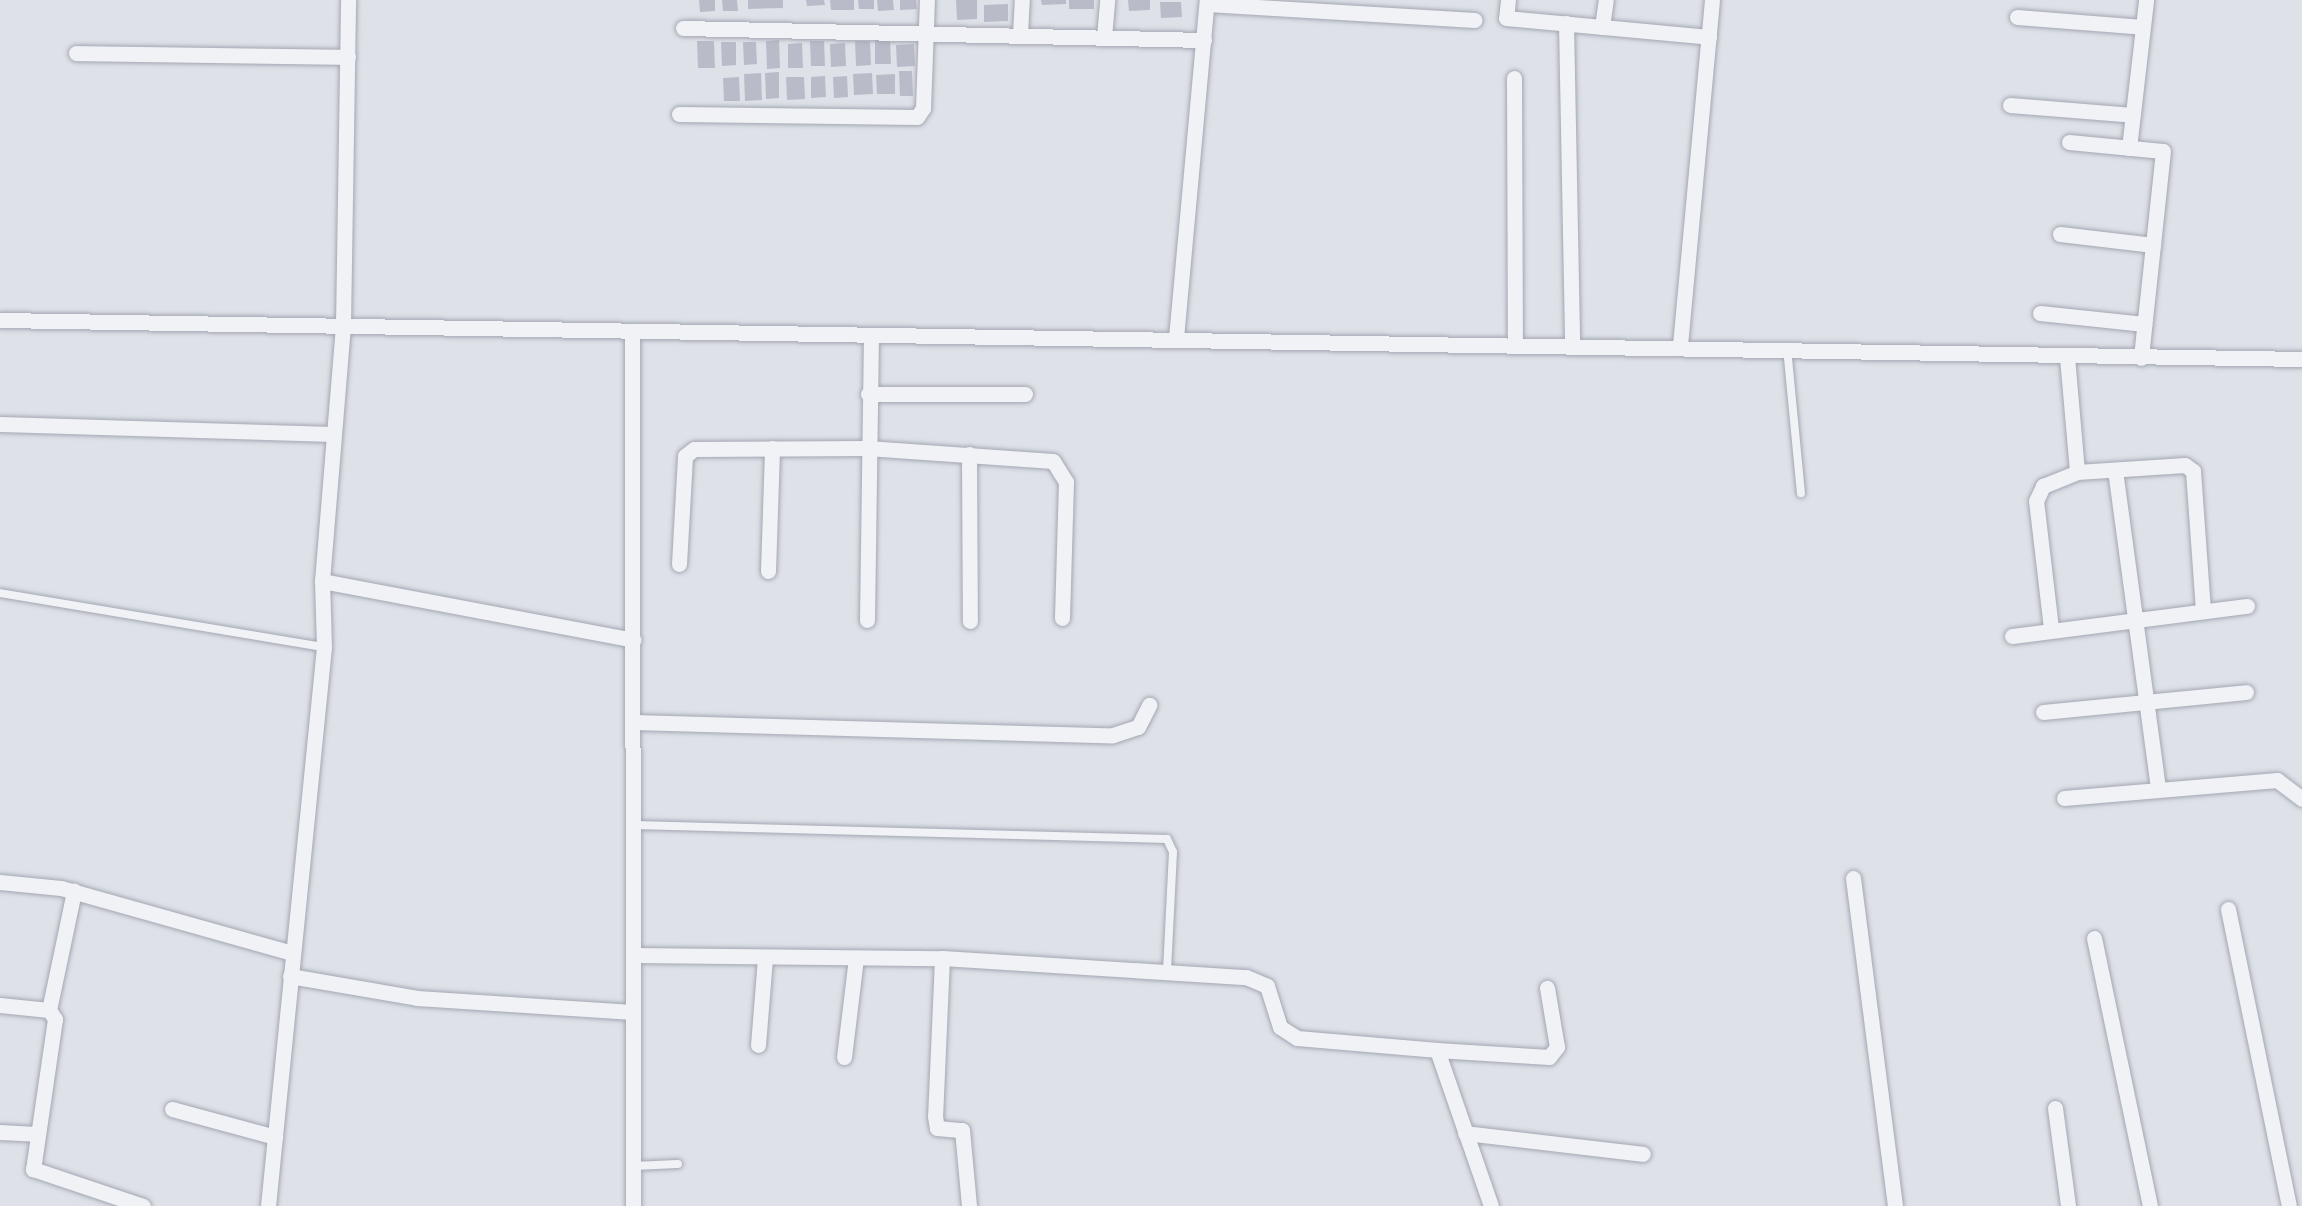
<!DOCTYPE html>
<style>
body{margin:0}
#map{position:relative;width:2302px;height:1206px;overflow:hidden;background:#dee1e8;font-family:Commissioner,sans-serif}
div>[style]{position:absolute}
.building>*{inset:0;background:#b9bcc8}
.roads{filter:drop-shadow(0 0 2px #a3a7b2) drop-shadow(0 0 2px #a3a7b2)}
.service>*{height:8px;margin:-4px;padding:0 4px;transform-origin:4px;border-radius:4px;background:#f1f2f6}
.minor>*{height:15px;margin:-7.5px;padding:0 7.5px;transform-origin:7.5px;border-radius:7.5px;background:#f1f2f6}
span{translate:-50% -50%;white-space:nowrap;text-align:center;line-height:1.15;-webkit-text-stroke:8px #eef0f6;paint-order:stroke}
</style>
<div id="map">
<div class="building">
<div style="clip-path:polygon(699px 0,715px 0,715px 11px,700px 12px)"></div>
<div style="clip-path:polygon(722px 0,737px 0,738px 11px,723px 11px)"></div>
<div style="clip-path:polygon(748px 0,783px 0,783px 8px,748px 9px)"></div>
<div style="clip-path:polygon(806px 0,824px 0,825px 5px,807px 6px)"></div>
<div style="clip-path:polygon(830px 0,854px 0,854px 10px,831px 10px)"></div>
<div style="clip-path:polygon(858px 0,874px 0,874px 9px,859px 9px)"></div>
<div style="clip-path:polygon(877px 0,893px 0,894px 10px,878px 11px)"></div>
<div style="clip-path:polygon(900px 0,916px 0,917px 9px,900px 10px)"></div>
<div style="clip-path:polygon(956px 0,977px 0,977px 19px,957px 20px)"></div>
<div style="clip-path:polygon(1041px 0,1066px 0,1066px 4px,1042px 5px)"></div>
<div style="clip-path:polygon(1069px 0,1094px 0,1094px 9px,1069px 9px)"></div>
<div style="clip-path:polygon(1128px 0,1150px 0,1150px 10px,1129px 11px)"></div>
<div style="clip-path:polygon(1160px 2px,1181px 2px,1182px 17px,1161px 18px)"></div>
<div style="clip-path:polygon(1008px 4px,1008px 21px,984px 22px,984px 5px)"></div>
<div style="clip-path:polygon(890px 39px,891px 64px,875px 64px,875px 40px)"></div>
<div style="clip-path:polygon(779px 40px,780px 68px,767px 69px,766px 41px)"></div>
<div style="clip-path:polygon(697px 41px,714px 41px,715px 68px,698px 68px)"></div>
<div style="clip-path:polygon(810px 41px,824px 41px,825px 66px,811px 66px)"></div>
<div style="clip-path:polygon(855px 41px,870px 41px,871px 65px,856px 66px)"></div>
<div style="clip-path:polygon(721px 42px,736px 42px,736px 65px,722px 66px)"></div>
<div style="clip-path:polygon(743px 42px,756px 42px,757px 64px,744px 65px)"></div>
<div style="clip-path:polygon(802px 43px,803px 68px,788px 68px,788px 44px)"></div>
<div style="clip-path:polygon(845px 43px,846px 66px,831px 67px,830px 44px)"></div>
<div style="clip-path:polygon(914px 44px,915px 66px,897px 67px,896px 45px)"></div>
<div style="clip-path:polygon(899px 71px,912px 71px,913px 96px,900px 96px)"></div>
<div style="clip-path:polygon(779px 72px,779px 98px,766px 99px,765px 73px)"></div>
<div style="clip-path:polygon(761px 73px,762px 100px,745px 101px,744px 74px)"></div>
<div style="clip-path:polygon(872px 73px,873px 94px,854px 95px,853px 74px)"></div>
<div style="clip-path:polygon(895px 74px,895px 94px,877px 94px,876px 75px)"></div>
<div style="clip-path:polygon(825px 76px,826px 97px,811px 98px,811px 77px)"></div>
<div style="clip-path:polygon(847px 76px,848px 97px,834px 98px,833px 77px)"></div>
<div style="clip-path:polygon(739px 77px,740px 101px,724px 101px,723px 78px)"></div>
<div style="clip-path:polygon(786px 77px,804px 77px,805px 99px,787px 100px)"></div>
</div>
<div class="roads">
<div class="service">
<div style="left:1787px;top:348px;width:146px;rotate:84.5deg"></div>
<div style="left:0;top:593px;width:328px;rotate:9.5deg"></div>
<div style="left:634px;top:825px;width:533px;rotate:1.5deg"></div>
<div style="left:1167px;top:839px;width:14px;rotate:65deg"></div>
<div style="left:1173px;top:852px;width:117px;rotate:92.9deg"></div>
<div style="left:633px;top:1166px;width:45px;rotate:-2.5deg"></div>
</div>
<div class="minor">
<div style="left:1508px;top:0;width:18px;rotate:96deg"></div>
<div style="left:1506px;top:18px;width:204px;rotate:5.3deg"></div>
<div style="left:1207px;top:4px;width:268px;rotate:3.4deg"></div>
<div style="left:2017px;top:17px;width:126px;rotate:4.5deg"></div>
<div style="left:1566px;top:23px;width:321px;rotate:88.9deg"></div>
<div style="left:1602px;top:27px;width:27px;rotate:-82deg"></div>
<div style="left:683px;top:28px;width:521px;rotate:1.32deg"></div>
<div style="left:1020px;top:34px;width:34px;rotate:-87deg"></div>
<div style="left:1104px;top:37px;width:37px;rotate:-85deg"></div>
<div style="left:76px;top:53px;width:272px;rotate:0.8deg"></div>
<div style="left:1514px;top:78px;width:265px;rotate:89.8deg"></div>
<div style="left:2010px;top:105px;width:123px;rotate:4.6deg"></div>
<div style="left:679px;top:114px;width:238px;rotate:0.7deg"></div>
<div style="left:917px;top:117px;width:11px;rotate:-56deg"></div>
<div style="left:923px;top:108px;width:108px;rotate:-87.9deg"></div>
<div style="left:2069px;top:142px;width:94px;rotate:5.5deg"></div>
<div style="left:2163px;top:151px;width:208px;rotate:96.1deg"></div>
<div style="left:2129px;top:148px;width:149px;rotate:-83.4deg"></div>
<div style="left:2060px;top:234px;width:94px;rotate:6.7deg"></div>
<div style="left:2040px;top:313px;width:105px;rotate:6deg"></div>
<div style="left:0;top:320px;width:2302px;rotate:0.97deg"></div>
<div style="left:632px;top:332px;width:874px;rotate:89.93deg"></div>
<div style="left:1176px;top:338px;width:339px;rotate:-84.8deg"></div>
<div style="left:1680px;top:345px;width:346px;rotate:-84.7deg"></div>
<div style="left:2067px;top:357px;width:115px;rotate:85deg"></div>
<div style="left:868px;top:394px;width:157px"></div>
<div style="left:0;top:424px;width:334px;rotate:1.7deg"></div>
<div style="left:969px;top:454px;width:167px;rotate:89.7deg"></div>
<div style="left:2115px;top:470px;width:322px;rotate:82.3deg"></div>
<div style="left:679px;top:564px;width:108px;rotate:-86.8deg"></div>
<div style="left:685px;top:456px;width:11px;rotate:-38deg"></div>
<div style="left:694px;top:449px;width:173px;rotate:-0.3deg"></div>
<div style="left:867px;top:448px;width:186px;rotate:4deg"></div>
<div style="left:1053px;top:461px;width:25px;rotate:58deg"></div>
<div style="left:1066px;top:482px;width:136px;rotate:91.7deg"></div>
<div style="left:768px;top:571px;width:123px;rotate:-88.1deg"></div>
<div style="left:322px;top:581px;width:317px;rotate:10.7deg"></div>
<div style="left:867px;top:620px;width:285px;rotate:-89.2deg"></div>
<div style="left:2051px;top:628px;width:128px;rotate:-96.7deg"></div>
<div style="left:2036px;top:501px;width:17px;rotate:-65deg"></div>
<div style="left:2043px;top:486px;width:37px;rotate:-22deg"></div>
<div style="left:2077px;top:472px;width:108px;rotate:-3.7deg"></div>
<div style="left:2185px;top:465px;width:10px;rotate:37deg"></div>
<div style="left:2193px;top:471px;width:138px;rotate:85.9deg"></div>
<div style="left:2012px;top:636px;width:237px;rotate:-7.3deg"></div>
<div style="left:2043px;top:712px;width:204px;rotate:-5.6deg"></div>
<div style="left:633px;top:722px;width:480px;rotate:1.6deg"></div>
<div style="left:1113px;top:735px;width:26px;rotate:-18deg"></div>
<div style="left:1138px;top:727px;width:25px;rotate:-63deg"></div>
<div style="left:2064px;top:798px;width:214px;rotate:-4.8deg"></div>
<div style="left:2277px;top:780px;width:31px;rotate:37deg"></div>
<div style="left:1853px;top:878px;width:331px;rotate:82.7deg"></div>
<div style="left:0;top:882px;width:61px;rotate:5.6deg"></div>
<div style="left:61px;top:888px;width:241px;rotate:15.7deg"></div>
<div style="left:2228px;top:909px;width:303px;rotate:78.4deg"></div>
<div style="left:2094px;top:938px;width:274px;rotate:78.2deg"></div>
<div style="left:633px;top:955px;width:309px;rotate:0.6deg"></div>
<div style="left:942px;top:958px;width:305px;rotate:3.6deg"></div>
<div style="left:1246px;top:977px;width:23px;rotate:23deg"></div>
<div style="left:1267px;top:986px;width:43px;rotate:72.4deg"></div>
<div style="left:1280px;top:1027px;width:20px;rotate:33deg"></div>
<div style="left:1297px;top:1038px;width:141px;rotate:4.9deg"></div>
<div style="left:1437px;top:1050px;width:165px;rotate:70.9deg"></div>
<div style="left:942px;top:958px;width:158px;rotate:92.5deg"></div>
<div style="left:935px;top:1116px;width:12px;rotate:81deg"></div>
<div style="left:937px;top:1128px;width:25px;rotate:5deg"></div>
<div style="left:962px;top:1130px;width:76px;rotate:84.7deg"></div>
<div style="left:290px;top:976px;width:129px;rotate:9.8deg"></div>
<div style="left:417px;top:998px;width:216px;rotate:3.7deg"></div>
<div style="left:0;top:1005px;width:49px;rotate:5.8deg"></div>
<div style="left:49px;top:1010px;width:11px;rotate:56deg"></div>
<div style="left:55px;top:1019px;width:152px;rotate:98.3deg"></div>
<div style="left:33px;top:1169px;width:116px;rotate:18.6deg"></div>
<div style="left:49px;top:1010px;width:122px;rotate:-78.1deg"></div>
<div style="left:758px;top:1045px;width:87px;rotate:-85.4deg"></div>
<div style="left:1437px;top:1050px;width:112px;rotate:3.6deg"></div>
<div style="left:1549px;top:1057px;width:13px;rotate:-51deg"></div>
<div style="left:1557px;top:1047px;width:60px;rotate:-99.6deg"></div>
<div style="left:844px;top:1057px;width:100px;rotate:-83.1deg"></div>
<div style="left:2055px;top:1108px;width:99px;rotate:82.4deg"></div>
<div style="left:172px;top:1109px;width:107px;rotate:15.2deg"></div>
<div style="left:0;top:1132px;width:36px;rotate:3deg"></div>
<div style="left:1465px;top:1133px;width:179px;rotate:6.7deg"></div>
<div style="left:268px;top:1206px;width:562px;rotate:-84.28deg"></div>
<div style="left:324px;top:647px;width:66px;rotate:-91.7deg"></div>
<div style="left:322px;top:581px;width:257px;rotate:-85.3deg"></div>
<div style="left:343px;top:325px;width:325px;rotate:-89.1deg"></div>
</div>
</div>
</div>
